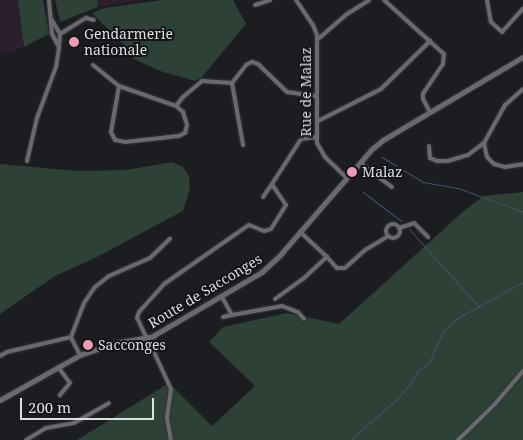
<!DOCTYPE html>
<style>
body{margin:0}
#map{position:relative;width:523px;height:440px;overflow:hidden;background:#1b1d20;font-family:"Noto Serif",serif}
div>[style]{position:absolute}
.commercial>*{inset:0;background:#2c1f2c}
.green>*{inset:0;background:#2d4137}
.stream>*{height:1px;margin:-0.5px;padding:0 0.5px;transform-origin:0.5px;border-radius:0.5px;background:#42506c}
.roads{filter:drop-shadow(0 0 1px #353739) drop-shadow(0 0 1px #353739)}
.minor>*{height:4px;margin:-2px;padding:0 2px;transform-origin:2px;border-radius:2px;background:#686a6e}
.minor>.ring{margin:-2px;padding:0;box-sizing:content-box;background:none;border:4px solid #686a6e;border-radius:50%}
.tertiary>*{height:4.5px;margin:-2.25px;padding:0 2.25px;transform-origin:2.25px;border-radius:2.25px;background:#686a6e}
.dots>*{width:14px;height:14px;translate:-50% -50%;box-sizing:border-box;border:2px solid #121417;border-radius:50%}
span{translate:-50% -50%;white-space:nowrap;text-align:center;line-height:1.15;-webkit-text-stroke:4px #121417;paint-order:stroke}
.poi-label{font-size:14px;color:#dddfe1}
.left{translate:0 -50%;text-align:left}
.street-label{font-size:14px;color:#dddfe1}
.scale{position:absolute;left:20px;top:398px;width:134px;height:22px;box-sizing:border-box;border:2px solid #dddfe1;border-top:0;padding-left:6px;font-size:15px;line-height:18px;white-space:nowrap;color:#dddfe1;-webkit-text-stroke:4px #121417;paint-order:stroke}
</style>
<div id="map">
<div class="commercial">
<div style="clip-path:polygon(0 0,18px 0,24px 47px,0 55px)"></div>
<div style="clip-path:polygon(97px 0,136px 0,136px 1px,98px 7px)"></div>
</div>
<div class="green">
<div style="clip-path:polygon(18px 0,43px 0,49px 34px,24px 47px)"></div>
<div style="clip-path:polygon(55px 0,97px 0,98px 7px,60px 22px)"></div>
<div style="clip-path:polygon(162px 0,233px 0,246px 24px,202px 77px,195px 81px,160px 71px,134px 59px,132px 53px,92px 13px,105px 8px)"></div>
<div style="clip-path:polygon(172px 162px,183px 167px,189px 176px,190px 188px,183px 211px,95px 258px,55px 276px,0 314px,0 164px,77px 171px,126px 170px)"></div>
<div style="clip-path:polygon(523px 192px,523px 440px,77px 440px,169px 383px,212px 426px,255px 386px,209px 342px,223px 327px,287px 313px,339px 324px,466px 209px,484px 196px)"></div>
</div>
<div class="stream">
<div style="left:382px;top:157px;width:48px;rotate:31.4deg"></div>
<div style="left:423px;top:182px;width:36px;rotate:10deg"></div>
<div style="left:458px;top:188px;width:69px;rotate:20.3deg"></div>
<div style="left:363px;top:192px;width:48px;rotate:37.3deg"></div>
<div style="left:409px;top:229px;width:105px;rotate:48.1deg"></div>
<div style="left:350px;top:440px;width:61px;rotate:-41deg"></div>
<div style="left:396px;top:400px;width:20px;rotate:-49deg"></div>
<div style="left:409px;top:385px;width:15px;rotate:-58deg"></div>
<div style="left:417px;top:372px;width:17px;rotate:-40deg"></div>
<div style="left:430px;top:361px;width:32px;rotate:-66deg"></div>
<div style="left:443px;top:332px;width:16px;rotate:-47deg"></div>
<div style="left:454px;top:320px;width:79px;rotate:-28.8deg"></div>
</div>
<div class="roads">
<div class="minor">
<div style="left:49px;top:0;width:34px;rotate:85deg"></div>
<div style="left:52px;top:34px;width:15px;rotate:62deg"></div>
<div style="left:59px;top:47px;width:13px;rotate:-86deg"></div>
<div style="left:60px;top:34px;width:16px;rotate:-120deg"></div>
<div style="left:296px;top:0;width:30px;rotate:56deg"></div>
<div style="left:313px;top:25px;width:11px;rotate:68deg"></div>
<div style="left:317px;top:35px;width:108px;rotate:90deg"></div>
<div style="left:317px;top:143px;width:16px;rotate:60deg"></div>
<div style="left:325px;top:157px;width:30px;rotate:44deg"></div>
<div style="left:384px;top:0;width:81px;rotate:42deg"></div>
<div style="left:444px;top:54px;width:10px;rotate:96deg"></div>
<div style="left:443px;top:64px;width:36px;rotate:124deg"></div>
<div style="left:423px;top:94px;width:5px;rotate:90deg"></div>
<div style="left:423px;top:99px;width:15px;rotate:62deg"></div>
<div style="left:487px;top:0;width:22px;rotate:80deg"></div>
<div style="left:491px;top:22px;width:15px;rotate:42deg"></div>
<div style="left:502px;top:32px;width:31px;rotate:-48deg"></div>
<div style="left:255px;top:5px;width:16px;rotate:-18deg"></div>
<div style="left:60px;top:34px;width:31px;rotate:-32deg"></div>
<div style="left:86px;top:18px;width:8px;rotate:14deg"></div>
<div style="left:317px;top:40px;width:40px;rotate:-41deg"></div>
<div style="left:347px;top:14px;width:26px;rotate:-32deg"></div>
<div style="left:93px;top:65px;width:33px;rotate:39deg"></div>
<div style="left:119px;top:86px;width:60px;rotate:19.3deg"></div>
<div style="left:176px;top:106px;width:11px;rotate:-52deg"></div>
<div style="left:183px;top:97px;width:25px;rotate:-40deg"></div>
<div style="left:202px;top:81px;width:30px;rotate:4deg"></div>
<div style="left:232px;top:83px;width:23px;rotate:-52deg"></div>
<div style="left:246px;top:65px;width:7px;rotate:-27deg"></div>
<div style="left:252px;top:62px;width:6px;rotate:18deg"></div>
<div style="left:258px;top:64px;width:40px;rotate:44deg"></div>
<div style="left:287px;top:92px;width:30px;rotate:8deg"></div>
<div style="left:232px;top:83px;width:63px;rotate:79.9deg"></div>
<div style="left:119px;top:86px;width:47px;rotate:99.9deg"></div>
<div style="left:111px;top:132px;width:9px;rotate:63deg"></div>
<div style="left:115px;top:140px;width:10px;rotate:11deg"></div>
<div style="left:125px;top:142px;width:54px;rotate:-6.3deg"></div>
<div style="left:179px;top:136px;width:7px;rotate:-27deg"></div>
<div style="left:185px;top:133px;width:8px;rotate:-76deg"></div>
<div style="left:187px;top:125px;width:14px;rotate:-107deg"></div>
<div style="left:183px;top:112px;width:9px;rotate:-139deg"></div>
<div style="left:523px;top:89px;width:24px;rotate:138deg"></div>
<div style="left:505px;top:105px;width:43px;rotate:118.9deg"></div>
<div style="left:484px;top:143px;width:14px;rotate:78deg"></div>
<div style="left:487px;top:157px;width:10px;rotate:45deg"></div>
<div style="left:494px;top:164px;width:11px;rotate:15deg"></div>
<div style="left:505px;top:167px;width:18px;rotate:-9deg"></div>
<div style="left:318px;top:121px;width:71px;rotate:-26.9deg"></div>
<div style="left:381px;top:89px;width:69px;rotate:-44.4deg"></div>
<div style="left:429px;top:146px;width:12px;rotate:85deg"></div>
<div style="left:430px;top:158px;width:8px;rotate:23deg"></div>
<div style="left:437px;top:161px;width:11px"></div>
<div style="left:448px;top:161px;width:21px;rotate:-17deg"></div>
<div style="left:468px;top:155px;width:20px;rotate:-37deg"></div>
<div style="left:27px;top:161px;width:44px;rotate:-76.9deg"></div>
<div style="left:37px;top:118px;width:54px;rotate:-69.6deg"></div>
<div style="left:56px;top:67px;width:20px;rotate:-81deg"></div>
<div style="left:360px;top:163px;width:40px;rotate:37deg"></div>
<div style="left:263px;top:197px;width:16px;rotate:-55deg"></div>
<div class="ring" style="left:386px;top:224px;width:10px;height:10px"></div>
<div style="left:399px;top:228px;width:16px;rotate:-18deg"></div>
<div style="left:414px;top:223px;width:20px;rotate:45deg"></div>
<div style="left:327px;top:257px;width:15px;rotate:48deg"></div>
<div style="left:337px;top:268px;width:8px"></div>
<div style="left:345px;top:268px;width:27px;rotate:-42deg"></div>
<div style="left:365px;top:250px;width:27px;rotate:-31deg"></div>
<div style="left:222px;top:297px;width:21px;rotate:61deg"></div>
<div style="left:232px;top:315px;width:51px;rotate:-10.2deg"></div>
<div style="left:282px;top:306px;width:17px;rotate:21deg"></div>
<div style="left:298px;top:312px;width:9px;rotate:49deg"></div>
<div style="left:275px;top:299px;width:34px;rotate:-36deg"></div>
<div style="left:303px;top:279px;width:33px;rotate:-43deg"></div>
<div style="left:327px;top:257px;width:37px;rotate:-137deg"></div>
<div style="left:223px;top:317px;width:9px;rotate:-13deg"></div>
<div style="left:146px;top:337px;width:21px;rotate:-115deg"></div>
<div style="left:137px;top:318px;width:6px;rotate:-72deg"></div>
<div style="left:139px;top:312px;width:38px;rotate:-48deg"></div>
<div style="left:164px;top:284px;width:103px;rotate:-34.8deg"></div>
<div style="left:249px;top:225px;width:16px;rotate:22deg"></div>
<div style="left:264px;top:231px;width:7px;rotate:-16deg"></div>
<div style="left:271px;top:229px;width:28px;rotate:-58deg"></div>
<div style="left:286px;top:205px;width:25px;rotate:-124deg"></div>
<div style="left:272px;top:184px;width:54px;rotate:-57.2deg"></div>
<div style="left:301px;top:139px;width:16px;rotate:-7deg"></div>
<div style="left:147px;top:337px;width:57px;rotate:65.2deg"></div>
<div style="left:171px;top:389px;width:29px;rotate:98deg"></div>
<div style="left:167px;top:418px;width:22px;rotate:80deg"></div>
<div style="left:80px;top:355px;width:20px;rotate:-117deg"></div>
<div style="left:71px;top:337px;width:36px;rotate:-69deg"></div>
<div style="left:84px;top:303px;width:18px;rotate:-56deg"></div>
<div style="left:94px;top:288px;width:19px;rotate:-39deg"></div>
<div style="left:109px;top:276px;width:45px;rotate:-23.7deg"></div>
<div style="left:150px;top:258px;width:28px;rotate:-44deg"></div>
<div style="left:0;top:356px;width:8px;rotate:-30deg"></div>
<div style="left:7px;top:352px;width:66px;rotate:-13.2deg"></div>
<div style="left:58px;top:367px;width:20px;rotate:53deg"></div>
<div style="left:70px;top:383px;width:16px;rotate:130deg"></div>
<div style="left:26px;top:440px;width:23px;rotate:-31deg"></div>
<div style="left:46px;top:428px;width:28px;rotate:-10deg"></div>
<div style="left:74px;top:423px;width:40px;rotate:-29.7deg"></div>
<div style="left:458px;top:440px;width:50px;rotate:-44.2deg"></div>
<div style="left:494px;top:405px;width:45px;rotate:-49.5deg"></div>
</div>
<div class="tertiary">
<div style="left:0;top:400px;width:92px;rotate:-29.4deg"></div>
<div style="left:80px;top:355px;width:37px;rotate:-19deg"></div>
<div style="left:115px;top:343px;width:39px;rotate:-10deg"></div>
<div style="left:153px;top:336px;width:126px;rotate:-30.4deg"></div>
<div style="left:262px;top:272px;width:26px;rotate:-43deg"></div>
<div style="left:281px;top:254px;width:139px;rotate:-49.1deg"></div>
<div style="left:372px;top:149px;width:14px;rotate:-39deg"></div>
<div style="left:383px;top:140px;width:163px;rotate:-30.7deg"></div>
</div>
</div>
<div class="dots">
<div style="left:74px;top:42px;background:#ef9ab7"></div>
<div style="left:352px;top:172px;background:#ef9ab7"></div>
<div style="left:88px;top:345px;background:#ef9ab7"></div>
</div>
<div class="poi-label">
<span class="left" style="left:84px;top:42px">Gendarmerie<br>nationale</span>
<span class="left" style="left:362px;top:172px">Malaz</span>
<span class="left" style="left:98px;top:345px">Sacconges</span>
</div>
<div class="street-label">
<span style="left:306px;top:92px;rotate:-90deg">Rue de Malaz</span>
<span style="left:205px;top:291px;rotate:-31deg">Route de Sacconges</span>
</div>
<div class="scale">200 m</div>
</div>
